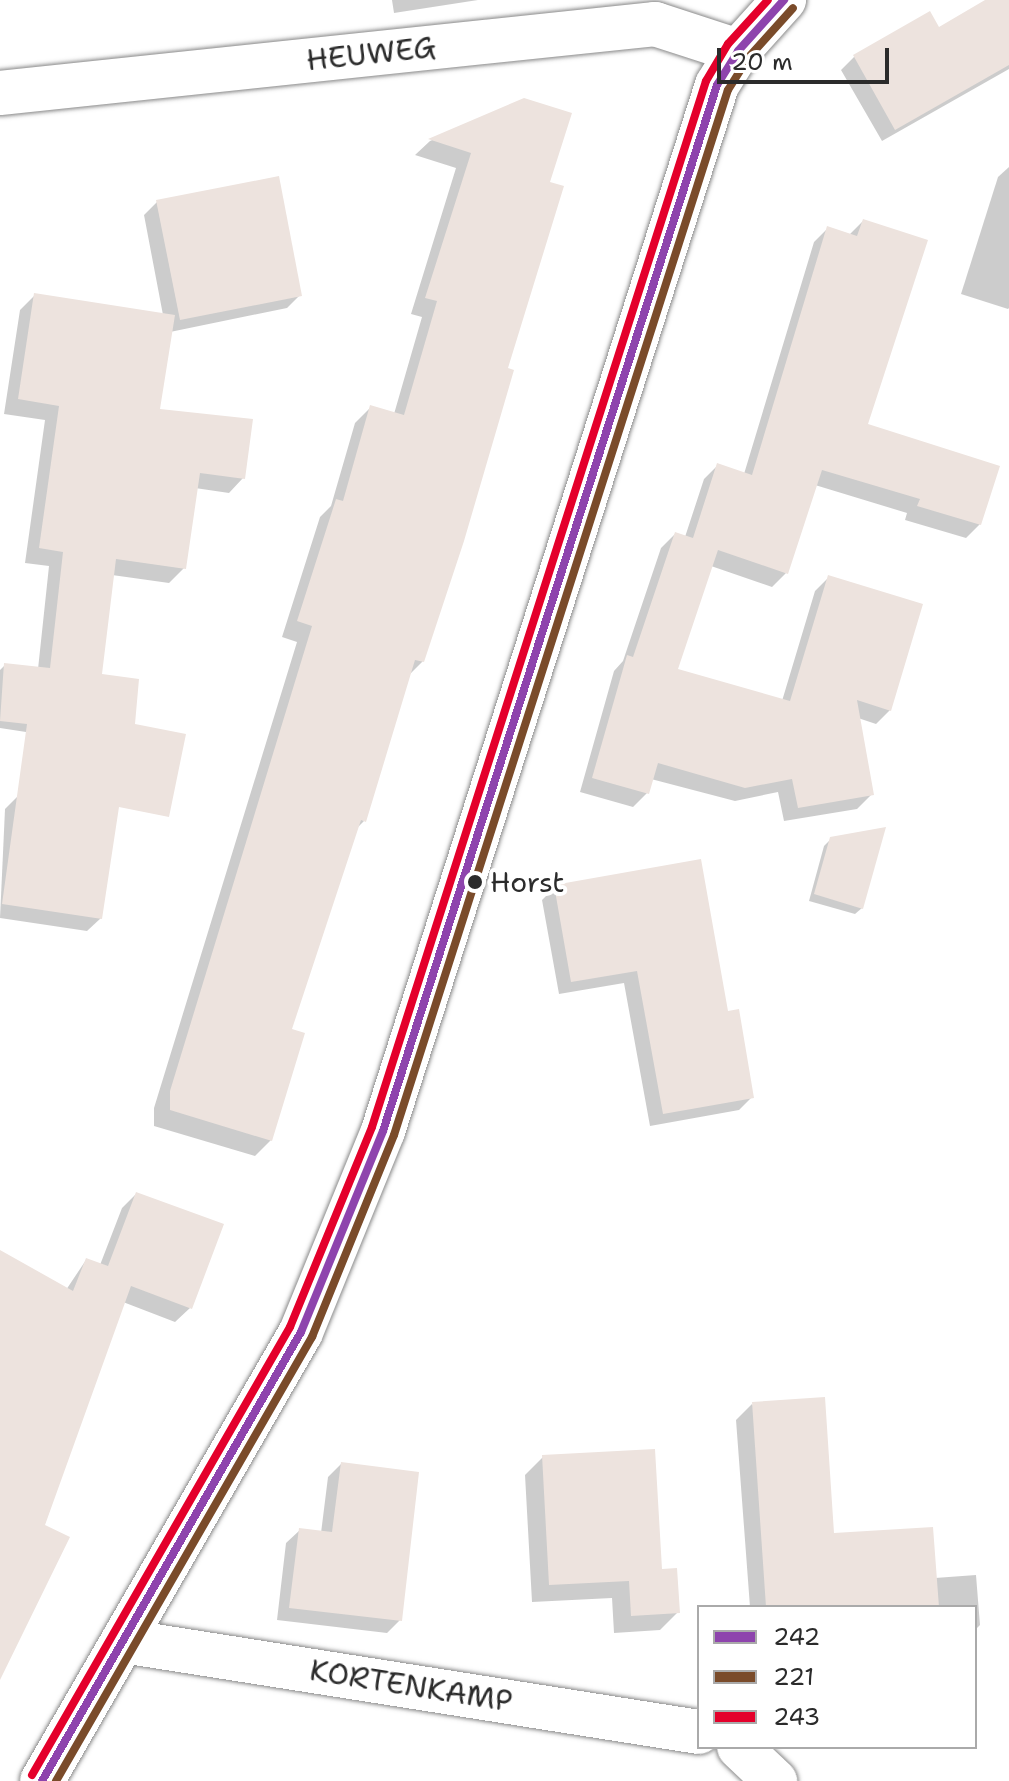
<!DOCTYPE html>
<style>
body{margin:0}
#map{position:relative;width:1009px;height:1781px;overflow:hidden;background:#fff;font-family:"Shantell Sans",sans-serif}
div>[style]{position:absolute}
.shadow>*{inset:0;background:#0003}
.building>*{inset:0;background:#ede3de}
.roads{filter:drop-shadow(0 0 2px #8a8a8a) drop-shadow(0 0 2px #8a8a8a)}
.minor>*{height:44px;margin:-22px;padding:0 22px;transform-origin:22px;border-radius:22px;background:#fff}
.bus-1>*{height:8px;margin:-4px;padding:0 4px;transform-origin:4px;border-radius:4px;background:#8e44ad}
.bus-2>*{height:8px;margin:-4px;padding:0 4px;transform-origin:4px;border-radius:4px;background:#7a4b2a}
.bus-3>*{height:8px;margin:-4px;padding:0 4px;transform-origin:4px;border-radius:4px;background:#e4002b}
.dots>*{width:22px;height:22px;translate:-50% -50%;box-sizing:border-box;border:4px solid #fff;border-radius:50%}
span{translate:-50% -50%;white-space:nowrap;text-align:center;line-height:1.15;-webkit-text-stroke:8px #fff;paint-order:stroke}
.bus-label{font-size:28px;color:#2b2b2b}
.left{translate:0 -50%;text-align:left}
.street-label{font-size:30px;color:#2b2b2b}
.legend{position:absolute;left:697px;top:1605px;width:280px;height:144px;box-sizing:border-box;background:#fff;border:2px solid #aaa;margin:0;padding:10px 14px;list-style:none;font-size:24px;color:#2b2b2b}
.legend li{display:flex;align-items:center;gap:16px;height:40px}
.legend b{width:40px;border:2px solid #aaa}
.scale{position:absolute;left:717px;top:48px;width:172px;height:36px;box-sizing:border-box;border:4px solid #2b2b2b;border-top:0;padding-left:10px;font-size:24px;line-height:28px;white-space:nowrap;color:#2b2b2b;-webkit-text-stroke:6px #fff;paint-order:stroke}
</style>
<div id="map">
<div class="shadow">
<div style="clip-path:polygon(392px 0,478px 0,394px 13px)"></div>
<div style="clip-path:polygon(989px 0,1009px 1px,1009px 69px,882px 141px,841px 70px,854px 57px,929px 13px,938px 29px)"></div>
<div style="clip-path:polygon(524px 100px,547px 183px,505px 369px,423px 661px,408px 676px,364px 821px,355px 830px,290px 1030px,271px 1140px,255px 1156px,154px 1126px,154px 1108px,297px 642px,282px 637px,320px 517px,331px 506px,355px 423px,371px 407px,394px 414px,422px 317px,411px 314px,456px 168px,415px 155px,430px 141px)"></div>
<div style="clip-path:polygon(1009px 167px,1009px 308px,1008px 309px,961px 294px,998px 177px)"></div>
<div style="clip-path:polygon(157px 202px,300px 295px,287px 308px,170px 332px,158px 410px,243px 478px,229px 493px,195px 488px,184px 568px,169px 583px,112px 575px,100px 676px,117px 746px,0 728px,0 670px,5px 665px,38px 669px,49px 566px,25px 563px,45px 420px,4px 414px,20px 310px,35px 295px,163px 315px,144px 215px)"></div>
<div style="clip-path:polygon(863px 221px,865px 425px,980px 524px,966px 538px,905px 520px,907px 513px,815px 485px,786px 573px,772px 587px,711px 566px,676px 671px,782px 701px,815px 591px,829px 577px,890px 710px,876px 724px,858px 718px,871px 795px,857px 809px,784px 821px,778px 792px,735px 801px,651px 779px,647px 793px,633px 807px,580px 792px,614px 671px,623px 661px,661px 548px,675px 534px,685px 537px,704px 479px,718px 465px,744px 474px,814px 242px,828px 228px,849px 235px)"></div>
<div style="clip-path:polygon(18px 796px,101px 918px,87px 931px,0 918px,5px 809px)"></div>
<div style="clip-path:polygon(831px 839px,862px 908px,855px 914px,809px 901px,824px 846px)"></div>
<div style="clip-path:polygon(555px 887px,727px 1013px,752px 1097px,739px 1110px,650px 1126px,624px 983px,559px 994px,542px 900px)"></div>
<div style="clip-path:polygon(136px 1194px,190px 1308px,175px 1322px,123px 1302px,0 1651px,0 1334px,66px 1290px,86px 1260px,100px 1265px,122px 1208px)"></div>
<div style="clip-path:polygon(752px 1404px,833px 1535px,935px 1578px,976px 1575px,980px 1625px,975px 1630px,975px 1607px,750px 1607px,736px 1420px)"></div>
<div style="clip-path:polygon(543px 1457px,660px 1571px,678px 1612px,660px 1630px,614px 1633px,612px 1598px,532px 1602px,525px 1475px)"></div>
<div style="clip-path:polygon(341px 1464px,400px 1620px,387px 1633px,277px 1620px,286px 1543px,300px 1530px,321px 1533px,328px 1477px)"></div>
</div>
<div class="building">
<div style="clip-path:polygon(985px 0,1009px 0,1009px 65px,895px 130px,853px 55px,930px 11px,939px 27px)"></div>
<div style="clip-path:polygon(524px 98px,572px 113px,550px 182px,564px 186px,508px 368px,514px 370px,464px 541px,424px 662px,415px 660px,366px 822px,361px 820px,292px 1029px,305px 1033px,272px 1141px,170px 1110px,170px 1091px,312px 626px,297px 621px,336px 499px,343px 501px,370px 405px,404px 415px,437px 301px,425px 298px,471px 153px,428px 139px)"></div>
<div style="clip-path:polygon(279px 176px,302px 296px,180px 320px,156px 200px)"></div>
<div style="clip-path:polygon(863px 219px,928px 240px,868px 424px,1000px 466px,981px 525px,917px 506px,920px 499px,822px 470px,788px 574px,718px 550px,678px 669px,790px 701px,828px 575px,923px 604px,891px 711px,857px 700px,874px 795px,798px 808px,792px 779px,745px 788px,658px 763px,649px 794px,592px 778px,627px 655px,633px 657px,675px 532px,693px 538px,717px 463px,752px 475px,827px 226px,857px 236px)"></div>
<div style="clip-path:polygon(34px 293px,175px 315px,160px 409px,253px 419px,245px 479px,200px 473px,186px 569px,116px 559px,102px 674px,139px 679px,135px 724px,186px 734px,169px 817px,119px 807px,102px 919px,2px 904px,27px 724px,0 721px,4px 663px,50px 668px,63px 552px,39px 548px,59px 406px,18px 399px)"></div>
<div style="clip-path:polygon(886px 827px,863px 909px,814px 894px,830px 837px)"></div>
<div style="clip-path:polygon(701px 859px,728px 1011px,739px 1009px,754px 1098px,663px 1114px,637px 971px,571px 982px,554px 885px)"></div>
<div style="clip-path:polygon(136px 1192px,224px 1224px,192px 1309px,131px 1286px,45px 1525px,70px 1537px,0 1680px,0 1250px,73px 1291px,86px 1258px,108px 1266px)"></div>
<div style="clip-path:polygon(825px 1397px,834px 1533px,933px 1527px,939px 1607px,766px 1607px,752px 1402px)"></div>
<div style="clip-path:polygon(655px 1449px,662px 1569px,677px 1568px,680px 1613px,631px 1616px,629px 1581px,549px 1585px,542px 1455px)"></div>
<div style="clip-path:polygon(341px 1462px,419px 1472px,402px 1621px,289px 1608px,299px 1528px,332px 1532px)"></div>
</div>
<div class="roads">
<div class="minor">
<div style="left:0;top:93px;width:659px;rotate:-6.01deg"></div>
<div style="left:655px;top:24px;width:87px;rotate:18deg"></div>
<div style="left:123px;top:1641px;width:583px;rotate:8.98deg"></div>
<div style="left:739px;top:1747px;width:50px;rotate:43.4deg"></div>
<div style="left:42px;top:1781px;width:518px;rotate:-60.02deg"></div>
<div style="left:301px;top:1332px;width:217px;rotate:-67.8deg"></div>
<div style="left:383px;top:1131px;width:1098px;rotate:-72.29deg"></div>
<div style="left:717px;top:85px;width:40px;rotate:-58deg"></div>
<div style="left:738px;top:51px;width:69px;rotate:-48deg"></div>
</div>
</div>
<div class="bus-1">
<div style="left:42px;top:1781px;width:518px;rotate:-60.02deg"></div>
<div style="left:301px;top:1332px;width:217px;rotate:-67.8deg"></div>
<div style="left:383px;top:1131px;width:1098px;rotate:-72.29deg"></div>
<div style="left:717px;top:85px;width:40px;rotate:-58deg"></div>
<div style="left:738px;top:51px;width:69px;rotate:-48deg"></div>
</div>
<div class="bus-2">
<div style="left:56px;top:1781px;width:513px;rotate:-60.03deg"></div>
<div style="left:312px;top:1337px;width:218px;rotate:-67.9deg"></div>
<div style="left:394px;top:1135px;width:1097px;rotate:-72.28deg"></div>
<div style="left:728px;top:90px;width:38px;rotate:-58deg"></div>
<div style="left:748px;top:58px;width:67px;rotate:-48deg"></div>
</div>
<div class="bus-3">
<div style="left:32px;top:1775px;width:517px;rotate:-60.06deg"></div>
<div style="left:290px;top:1327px;width:216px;rotate:-67.7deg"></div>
<div style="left:372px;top:1127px;width:1098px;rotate:-72.29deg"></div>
<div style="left:706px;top:81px;width:43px;rotate:-59.3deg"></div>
<div style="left:728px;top:44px;width:59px;rotate:-47.7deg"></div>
</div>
<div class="dots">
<div style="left:475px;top:882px;background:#2b2b2b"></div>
</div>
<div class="bus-label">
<span class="left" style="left:490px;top:882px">Horst</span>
</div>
<div class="street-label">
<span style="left:371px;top:54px;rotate:-6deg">HEUWEG</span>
<span style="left:411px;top:1686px;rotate:9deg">KORTENKAMP</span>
</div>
<ul class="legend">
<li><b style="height:10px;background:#8e44ad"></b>242</li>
<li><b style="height:10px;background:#7a4b2a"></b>221</li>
<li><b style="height:10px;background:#e4002b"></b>243</li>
</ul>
<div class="scale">20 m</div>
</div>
